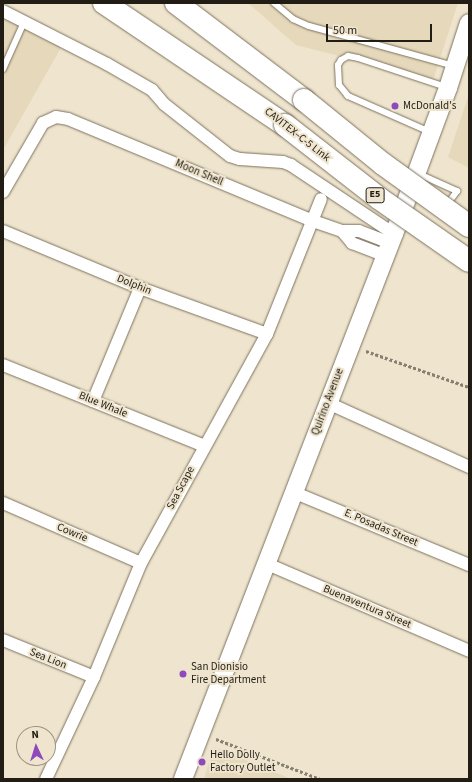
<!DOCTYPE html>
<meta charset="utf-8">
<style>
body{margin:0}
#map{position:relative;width:472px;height:782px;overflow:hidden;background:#efe4cd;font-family:"Source Sans 3",sans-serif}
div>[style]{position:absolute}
.built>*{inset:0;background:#e6d8ba}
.path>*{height:2.5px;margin-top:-1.25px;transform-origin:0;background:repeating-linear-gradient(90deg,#878070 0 3px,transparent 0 5px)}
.roads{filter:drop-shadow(0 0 1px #7c725e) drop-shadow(0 0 1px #7c725e)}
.service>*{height:6px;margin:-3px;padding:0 3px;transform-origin:3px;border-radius:3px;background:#fff}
.minor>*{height:12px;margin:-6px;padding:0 6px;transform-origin:6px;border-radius:6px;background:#fff}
.secondary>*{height:18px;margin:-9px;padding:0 9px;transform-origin:9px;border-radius:9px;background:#fff}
.motorway>*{height:22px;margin:-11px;padding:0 11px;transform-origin:11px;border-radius:11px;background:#fff}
.bridges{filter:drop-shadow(0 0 1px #7c725e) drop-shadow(0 0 1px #7c725e)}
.motorway-bridge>*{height:22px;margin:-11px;padding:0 11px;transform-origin:11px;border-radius:11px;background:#fff}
.dots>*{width:11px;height:11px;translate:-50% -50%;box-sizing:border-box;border:2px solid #efe4cd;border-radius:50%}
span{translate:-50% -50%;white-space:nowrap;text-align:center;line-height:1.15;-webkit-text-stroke:4px #efe4cd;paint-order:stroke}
.shield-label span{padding:1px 3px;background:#efe4cd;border:1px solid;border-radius:3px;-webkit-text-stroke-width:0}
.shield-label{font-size:10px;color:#211d15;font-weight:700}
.poi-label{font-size:11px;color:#211d15}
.left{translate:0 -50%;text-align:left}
.street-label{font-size:11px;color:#211d15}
.frame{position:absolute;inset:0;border:4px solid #211d15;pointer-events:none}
.north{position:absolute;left:16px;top:726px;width:40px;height:40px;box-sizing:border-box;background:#efe4cd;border:1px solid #9d9483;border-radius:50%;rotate:356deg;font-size:11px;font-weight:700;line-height:16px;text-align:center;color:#211d15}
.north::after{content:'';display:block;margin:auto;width:14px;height:18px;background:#8e49bd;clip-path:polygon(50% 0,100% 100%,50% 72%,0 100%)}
.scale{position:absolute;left:326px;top:24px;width:106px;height:18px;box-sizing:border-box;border:2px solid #211d15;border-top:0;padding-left:5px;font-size:12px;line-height:14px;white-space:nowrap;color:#211d15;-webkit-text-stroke:3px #efe4cd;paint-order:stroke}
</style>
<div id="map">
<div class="built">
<div style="clip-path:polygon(248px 3px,458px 3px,433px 80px,296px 45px)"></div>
<div style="clip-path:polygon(3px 18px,63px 44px,3px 150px)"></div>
<div style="clip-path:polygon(469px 94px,469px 168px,448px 157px)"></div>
<div style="clip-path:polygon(214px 747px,291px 779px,204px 779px)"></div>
</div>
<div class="path">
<div style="left:366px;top:351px;width:109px;rotate:19.3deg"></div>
<div style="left:216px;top:739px;width:111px;rotate:21deg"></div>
</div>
<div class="roads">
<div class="service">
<div style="left:274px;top:3px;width:25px;rotate:40deg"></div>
<div style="left:293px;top:19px;width:17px;rotate:24deg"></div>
<div style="left:309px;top:26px;width:150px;rotate:15.4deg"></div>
<div style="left:3px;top:69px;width:51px;rotate:-65.9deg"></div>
<div style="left:430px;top:132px;width:90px;rotate:-156.3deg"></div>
<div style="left:348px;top:96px;width:14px;rotate:-129deg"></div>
<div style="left:339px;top:85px;width:20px;rotate:-93deg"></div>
<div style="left:338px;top:65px;width:6px;rotate:-59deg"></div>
<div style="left:341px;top:60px;width:8px;rotate:-30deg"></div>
<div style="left:348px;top:56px;width:10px;rotate:11deg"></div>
<div style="left:358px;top:58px;width:93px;rotate:18.2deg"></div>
<div style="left:419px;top:174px;width:42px;rotate:24.1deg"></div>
<div style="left:457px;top:191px;width:19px;rotate:126deg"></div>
</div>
<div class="minor">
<div style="left:3px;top:11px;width:117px;rotate:27deg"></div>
<div style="left:107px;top:64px;width:52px;rotate:30deg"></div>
<div style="left:152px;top:90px;width:18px;rotate:49deg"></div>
<div style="left:164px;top:104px;width:84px;rotate:38.2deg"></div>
<div style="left:230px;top:156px;width:10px;rotate:17deg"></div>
<div style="left:240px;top:159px;width:43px;rotate:4deg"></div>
<div style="left:283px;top:162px;width:9px;rotate:21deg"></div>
<div style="left:291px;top:165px;width:124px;rotate:33.8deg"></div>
<div style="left:3px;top:192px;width:80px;rotate:-59.9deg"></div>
<div style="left:43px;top:123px;width:14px;rotate:-25deg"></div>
<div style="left:56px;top:117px;width:12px;rotate:9deg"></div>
<div style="left:68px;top:119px;width:265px;rotate:22.6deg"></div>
<div style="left:313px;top:221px;width:31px;rotate:19deg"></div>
<div style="left:342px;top:231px;width:17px"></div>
<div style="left:359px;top:231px;width:34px;rotate:21deg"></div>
<div style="left:3px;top:231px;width:148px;rotate:22.6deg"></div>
<div style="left:140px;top:288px;width:135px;rotate:19.9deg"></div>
<div style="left:342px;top:231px;width:16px;rotate:50deg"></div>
<div style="left:352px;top:243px;width:36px;rotate:21deg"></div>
<div style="left:3px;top:365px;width:217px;rotate:21.9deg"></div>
<div style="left:93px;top:401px;width:122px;rotate:-67.4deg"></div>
<div style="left:328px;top:403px;width:155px;rotate:24.4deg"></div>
<div style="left:293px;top:492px;width:191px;rotate:22.5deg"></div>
<div style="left:3px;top:503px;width:150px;rotate:23.5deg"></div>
<div style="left:265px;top:563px;width:222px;rotate:23.3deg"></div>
<div style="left:3px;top:640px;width:98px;rotate:22.1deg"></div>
<div style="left:46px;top:779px;width:113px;rotate:-64.8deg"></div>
<div style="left:94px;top:677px;width:123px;rotate:-67.6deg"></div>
<div style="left:141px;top:563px;width:261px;rotate:-61.2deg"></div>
<div style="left:267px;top:334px;width:145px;rotate:-68.2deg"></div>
</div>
<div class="secondary">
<div style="left:183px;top:779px;width:584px;rotate:-68.84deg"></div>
<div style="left:394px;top:234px;width:156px;rotate:-69.7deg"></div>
<div style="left:448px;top:88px;width:68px;rotate:-72.1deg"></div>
</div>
<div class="motorway">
<div style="left:104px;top:3px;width:218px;rotate:34deg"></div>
<div style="left:176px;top:3px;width:161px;rotate:37.2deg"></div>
</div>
</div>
<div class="bridges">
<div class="motorway-bridge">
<div style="left:304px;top:100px;width:102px;rotate:39deg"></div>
<div style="left:383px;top:164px;width:106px;rotate:35.8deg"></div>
<div style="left:285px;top:125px;width:120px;rotate:37.9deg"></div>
<div style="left:380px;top:199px;width:108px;rotate:34.9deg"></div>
</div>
</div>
<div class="dots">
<div style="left:395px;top:106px;background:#8e49bd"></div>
<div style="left:183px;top:674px;background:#8e49bd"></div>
<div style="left:202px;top:762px;background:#8e49bd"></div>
</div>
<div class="shield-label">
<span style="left:375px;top:195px">E5</span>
</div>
<div class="poi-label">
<span class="left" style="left:403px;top:106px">McDonald's</span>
<span class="left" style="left:191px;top:674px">San Dionisio<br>Fire Department</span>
<span class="left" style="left:210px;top:762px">Hello Dolly<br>Factory Outlet</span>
</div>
<div class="street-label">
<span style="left:297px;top:135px;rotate:38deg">CAVITEX–C-5 Link</span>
<span style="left:199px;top:173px;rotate:23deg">Moon Shell</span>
<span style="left:134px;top:285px;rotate:22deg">Dolphin</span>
<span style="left:328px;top:402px;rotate:-69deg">Quirino Avenue</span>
<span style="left:103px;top:405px;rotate:22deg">Blue Whale</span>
<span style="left:181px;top:488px;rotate:-62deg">Sea Scape</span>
<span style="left:381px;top:528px;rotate:23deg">E. Posadas Street</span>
<span style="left:72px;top:533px;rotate:23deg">Cowrie</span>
<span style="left:367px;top:607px;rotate:23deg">Buenaventura Street</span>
<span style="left:48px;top:659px;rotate:22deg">Sea Lion</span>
</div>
<div class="frame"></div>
<div class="north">N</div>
<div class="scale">50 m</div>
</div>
